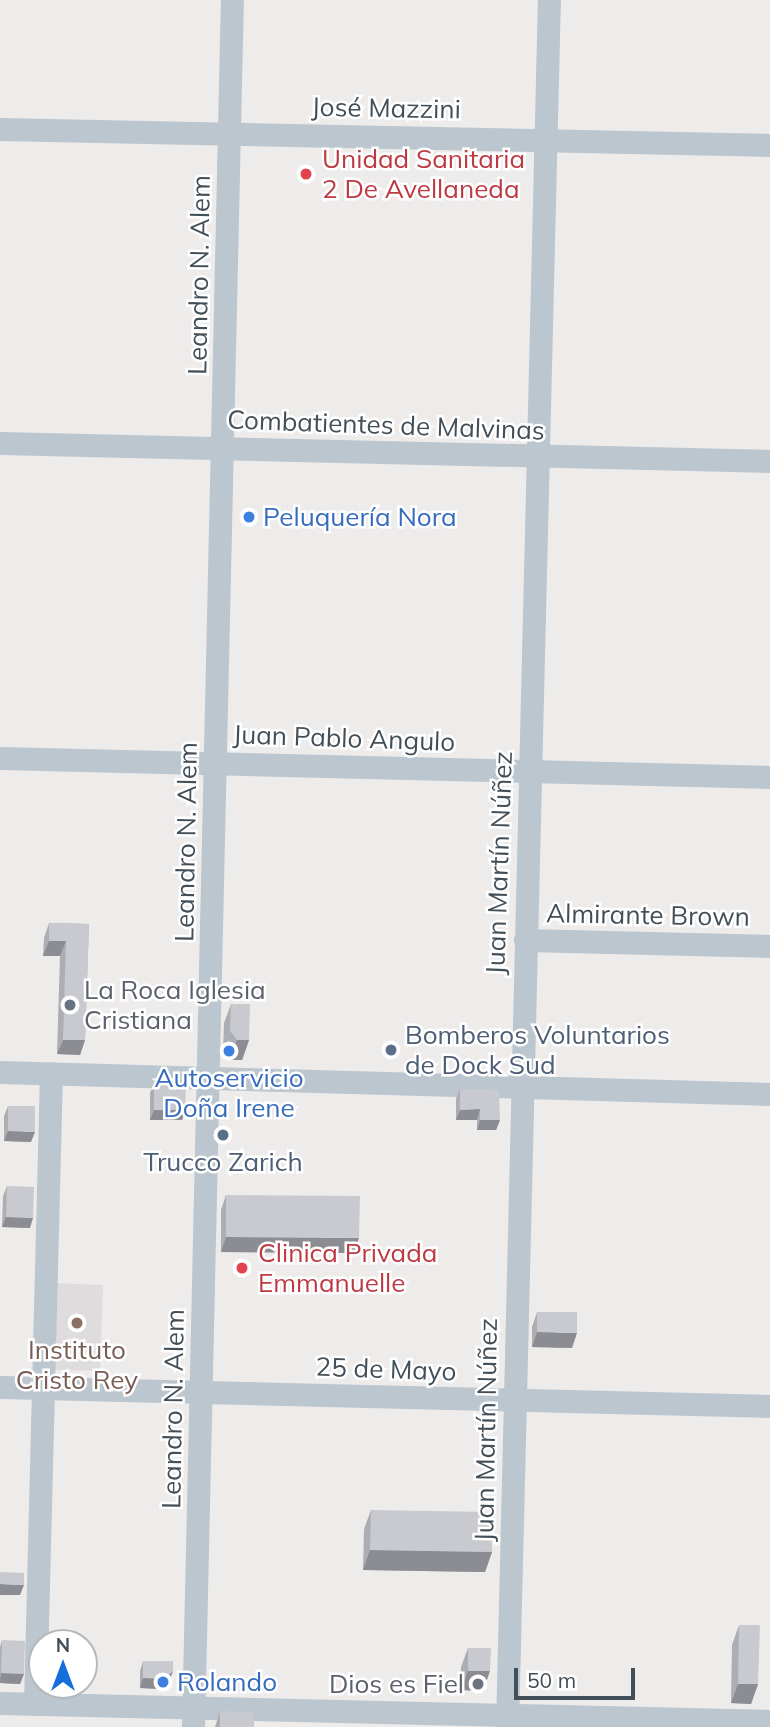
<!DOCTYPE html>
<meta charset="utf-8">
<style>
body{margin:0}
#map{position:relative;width:770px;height:1727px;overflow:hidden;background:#eeebeb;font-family:Mulish,sans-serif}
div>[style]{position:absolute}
.education>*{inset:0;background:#dfdcdd}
.minor>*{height:23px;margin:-11.5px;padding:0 11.5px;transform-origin:11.5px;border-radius:11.5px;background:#bbc6ce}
.wall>*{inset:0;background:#acaeb3}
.shaded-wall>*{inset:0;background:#8c8d92}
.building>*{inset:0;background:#c8cad0}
.dots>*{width:19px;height:19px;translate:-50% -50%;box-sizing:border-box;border:4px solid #fff;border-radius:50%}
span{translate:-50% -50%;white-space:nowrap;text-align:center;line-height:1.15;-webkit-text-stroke:5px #fff;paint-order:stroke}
.street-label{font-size:26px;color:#434f58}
.health-label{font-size:26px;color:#be3a42}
.left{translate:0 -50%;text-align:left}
.shop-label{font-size:26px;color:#366cbe}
.worship-label{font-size:26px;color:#5b616d}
.right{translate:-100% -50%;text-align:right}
.service-label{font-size:26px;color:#4e5e75}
.education-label{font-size:26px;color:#785e54}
.north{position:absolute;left:28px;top:1629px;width:70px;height:70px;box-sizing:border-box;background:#fff;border:2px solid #b4b9bc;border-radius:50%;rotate:0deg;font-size:19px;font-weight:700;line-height:28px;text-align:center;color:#434f58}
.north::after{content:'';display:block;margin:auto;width:24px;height:32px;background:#166edd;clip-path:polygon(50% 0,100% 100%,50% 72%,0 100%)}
.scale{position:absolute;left:514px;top:1668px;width:121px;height:32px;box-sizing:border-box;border:4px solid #434f58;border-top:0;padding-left:9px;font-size:21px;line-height:24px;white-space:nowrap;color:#434f58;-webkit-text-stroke:5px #fff;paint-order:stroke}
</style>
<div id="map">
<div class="education">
<div style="clip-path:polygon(53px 1283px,103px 1285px,100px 1371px,56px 1370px,51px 1362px)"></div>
</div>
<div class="minor">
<div style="left:0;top:129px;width:770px;rotate:1.19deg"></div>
<div style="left:0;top:443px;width:770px;rotate:1.34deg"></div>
<div style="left:0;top:758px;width:770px;rotate:1.41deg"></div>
<div style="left:525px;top:940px;width:245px;rotate:1.4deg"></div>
<div style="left:0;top:1072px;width:770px;rotate:1.64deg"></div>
<div style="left:0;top:1387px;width:770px;rotate:1.41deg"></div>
<div style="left:0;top:1703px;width:770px;rotate:1.34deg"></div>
<div style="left:35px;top:1704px;width:631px;rotate:-88.55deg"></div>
<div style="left:193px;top:1727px;width:1727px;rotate:-88.71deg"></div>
<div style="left:507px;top:1727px;width:1728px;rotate:-88.61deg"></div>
</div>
<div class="wall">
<div style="clip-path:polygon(49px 923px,89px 924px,85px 1040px,80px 1055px,57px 1054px,60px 956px,43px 956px,44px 938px)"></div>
<div style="clip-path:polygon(231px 1004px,249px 1040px,242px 1060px,230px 1060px,223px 1051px,224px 1023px)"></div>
<div style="clip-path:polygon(154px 1083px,185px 1110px,182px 1120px,150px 1120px,150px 1093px)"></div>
<div style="clip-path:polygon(460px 1089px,500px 1120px,496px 1130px,477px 1130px,477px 1120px,456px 1120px,456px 1099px)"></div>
<div style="clip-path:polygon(8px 1106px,31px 1142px,4px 1141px,4px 1116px)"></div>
<div style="clip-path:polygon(7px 1186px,30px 1228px,2px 1227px,3px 1196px)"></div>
<div style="clip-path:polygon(226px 1195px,354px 1253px,221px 1252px,221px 1210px)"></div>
<div style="clip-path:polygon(537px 1312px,572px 1348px,532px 1347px,532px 1327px)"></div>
<div style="clip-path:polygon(371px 1510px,492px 1552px,485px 1572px,363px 1570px,364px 1529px)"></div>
<div style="clip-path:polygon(739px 1625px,758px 1684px,751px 1704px,731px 1703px,732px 1645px)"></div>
<div style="clip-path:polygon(2px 1640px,24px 1674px,20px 1684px,0 1683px,0 1647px)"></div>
<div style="clip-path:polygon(468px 1648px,483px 1691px,461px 1690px,461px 1667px)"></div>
<div style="clip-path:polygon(143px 1661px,173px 1671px,169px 1681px,161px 1689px,140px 1688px,140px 1671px)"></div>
<div style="clip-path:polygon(220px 1711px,254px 1727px,215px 1727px)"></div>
</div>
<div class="shaded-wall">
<div style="clip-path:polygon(49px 941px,66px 941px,60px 956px,43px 956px)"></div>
<div style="clip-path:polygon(63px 1040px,85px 1040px,80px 1055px,57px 1054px)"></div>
<div style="clip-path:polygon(237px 1040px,249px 1040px,242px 1060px,230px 1060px)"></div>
<div style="clip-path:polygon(480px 1109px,477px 1120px,456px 1120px,460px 1110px)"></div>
<div style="clip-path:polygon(154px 1110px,185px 1110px,182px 1120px,150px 1120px)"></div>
<div style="clip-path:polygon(480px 1120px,500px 1120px,496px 1130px,477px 1130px)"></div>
<div style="clip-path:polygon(8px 1131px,35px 1132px,31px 1142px,4px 1141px)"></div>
<div style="clip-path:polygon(6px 1217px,33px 1218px,30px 1228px,2px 1227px)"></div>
<div style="clip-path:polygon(226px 1237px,359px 1238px,354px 1253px,221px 1252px)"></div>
<div style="clip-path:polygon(537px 1332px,577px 1333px,572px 1348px,532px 1347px)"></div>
<div style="clip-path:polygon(370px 1550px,492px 1552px,485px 1572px,363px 1570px)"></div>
<div style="clip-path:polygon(0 1584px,24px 1585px,20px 1595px,0 1595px)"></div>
<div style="clip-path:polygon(173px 1671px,169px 1681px,161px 1689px,140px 1688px,143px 1678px)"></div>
<div style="clip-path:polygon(468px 1671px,490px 1671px,483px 1691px,461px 1690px)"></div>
<div style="clip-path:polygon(1px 1673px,24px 1674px,20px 1684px,0 1683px)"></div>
<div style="clip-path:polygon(738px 1684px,758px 1684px,751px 1704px,731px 1703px)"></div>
</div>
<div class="building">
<div style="clip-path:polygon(49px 923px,89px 924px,85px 1040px,63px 1040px,66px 941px,49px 941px)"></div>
<div style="clip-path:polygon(231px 1004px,250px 1004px,249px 1040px,237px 1040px,230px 1031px)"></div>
<div style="clip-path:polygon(154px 1083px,186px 1084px,185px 1110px,154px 1110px)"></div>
<div style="clip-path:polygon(460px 1089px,499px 1090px,500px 1120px,480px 1120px,480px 1109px,460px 1110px)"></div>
<div style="clip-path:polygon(8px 1106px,35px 1106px,35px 1132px,8px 1131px)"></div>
<div style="clip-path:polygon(7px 1186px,34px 1187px,33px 1218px,6px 1217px)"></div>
<div style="clip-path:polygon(226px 1195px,360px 1196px,359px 1238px,226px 1237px)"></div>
<div style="clip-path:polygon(537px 1312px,577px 1312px,577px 1333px,537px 1332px)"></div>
<div style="clip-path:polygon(371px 1510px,492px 1512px,492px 1552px,370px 1550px)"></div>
<div style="clip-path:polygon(0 1572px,24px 1573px,24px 1585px,0 1584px)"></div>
<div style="clip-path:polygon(739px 1625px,760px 1625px,758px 1684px,738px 1684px)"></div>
<div style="clip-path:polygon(2px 1640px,25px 1641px,24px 1674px,1px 1673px)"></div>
<div style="clip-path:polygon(468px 1648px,491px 1648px,490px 1671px,468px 1671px)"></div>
<div style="clip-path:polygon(143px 1661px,173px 1661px,173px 1671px,165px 1679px,143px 1678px)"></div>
<div style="clip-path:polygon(220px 1711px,254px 1712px,254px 1727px,220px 1727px)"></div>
</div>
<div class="dots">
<div style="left:306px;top:174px;background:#e0444e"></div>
<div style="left:249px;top:517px;background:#3f7fe0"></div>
<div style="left:70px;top:1005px;background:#6b7280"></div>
<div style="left:391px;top:1050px;background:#5c6f8a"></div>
<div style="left:229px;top:1051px;background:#3f7fe0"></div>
<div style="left:223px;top:1135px;background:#5c6f8a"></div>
<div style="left:242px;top:1268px;background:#e0444e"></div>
<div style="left:77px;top:1323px;background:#8d6e63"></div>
<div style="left:163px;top:1682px;background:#3f7fe0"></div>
<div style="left:478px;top:1684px;background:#6b7280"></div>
</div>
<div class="street-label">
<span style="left:386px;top:108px;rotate:1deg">José Mazzini</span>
<span style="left:199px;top:275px;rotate:-89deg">Leandro N. Alem</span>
<span style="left:386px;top:425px;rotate:2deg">Combatientes de Malvinas</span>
<span style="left:344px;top:738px;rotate:2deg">Juan Pablo Angulo</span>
<span style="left:186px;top:842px;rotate:-89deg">Leandro N. Alem</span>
<span style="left:499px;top:863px;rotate:-88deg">Juan Martín Núñez</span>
<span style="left:648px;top:915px;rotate:1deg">Almirante Brown</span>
<span style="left:386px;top:1369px;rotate:2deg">25 de Mayo</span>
<span style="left:173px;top:1409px;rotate:-89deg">Leandro N. Alem</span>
<span style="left:486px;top:1430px;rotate:-89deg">Juan Martín Núñez</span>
</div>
<div class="health-label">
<span class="left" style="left:322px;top:174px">Unidad Sanitaria<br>2 De Avellaneda</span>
<span class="left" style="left:258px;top:1268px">Clinica Privada<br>Emmanuelle</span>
</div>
<div class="shop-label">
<span class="left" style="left:263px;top:517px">Peluquería Nora</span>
<span style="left:229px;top:1093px">Autoservicio<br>Doña Irene</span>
<span class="left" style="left:177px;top:1682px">Rolando</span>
</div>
<div class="worship-label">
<span class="left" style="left:84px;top:1005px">La Roca Iglesia<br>Cristiana</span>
<span class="right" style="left:464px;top:1684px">Dios es Fiel</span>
</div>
<div class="service-label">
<span class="left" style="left:405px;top:1050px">Bomberos Voluntarios<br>de Dock Sud</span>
<span style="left:223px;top:1162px">Trucco Zarich</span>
</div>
<div class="education-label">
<span style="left:77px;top:1365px">Instituto<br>Cristo Rey</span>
</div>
<div class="north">N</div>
<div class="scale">50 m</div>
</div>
